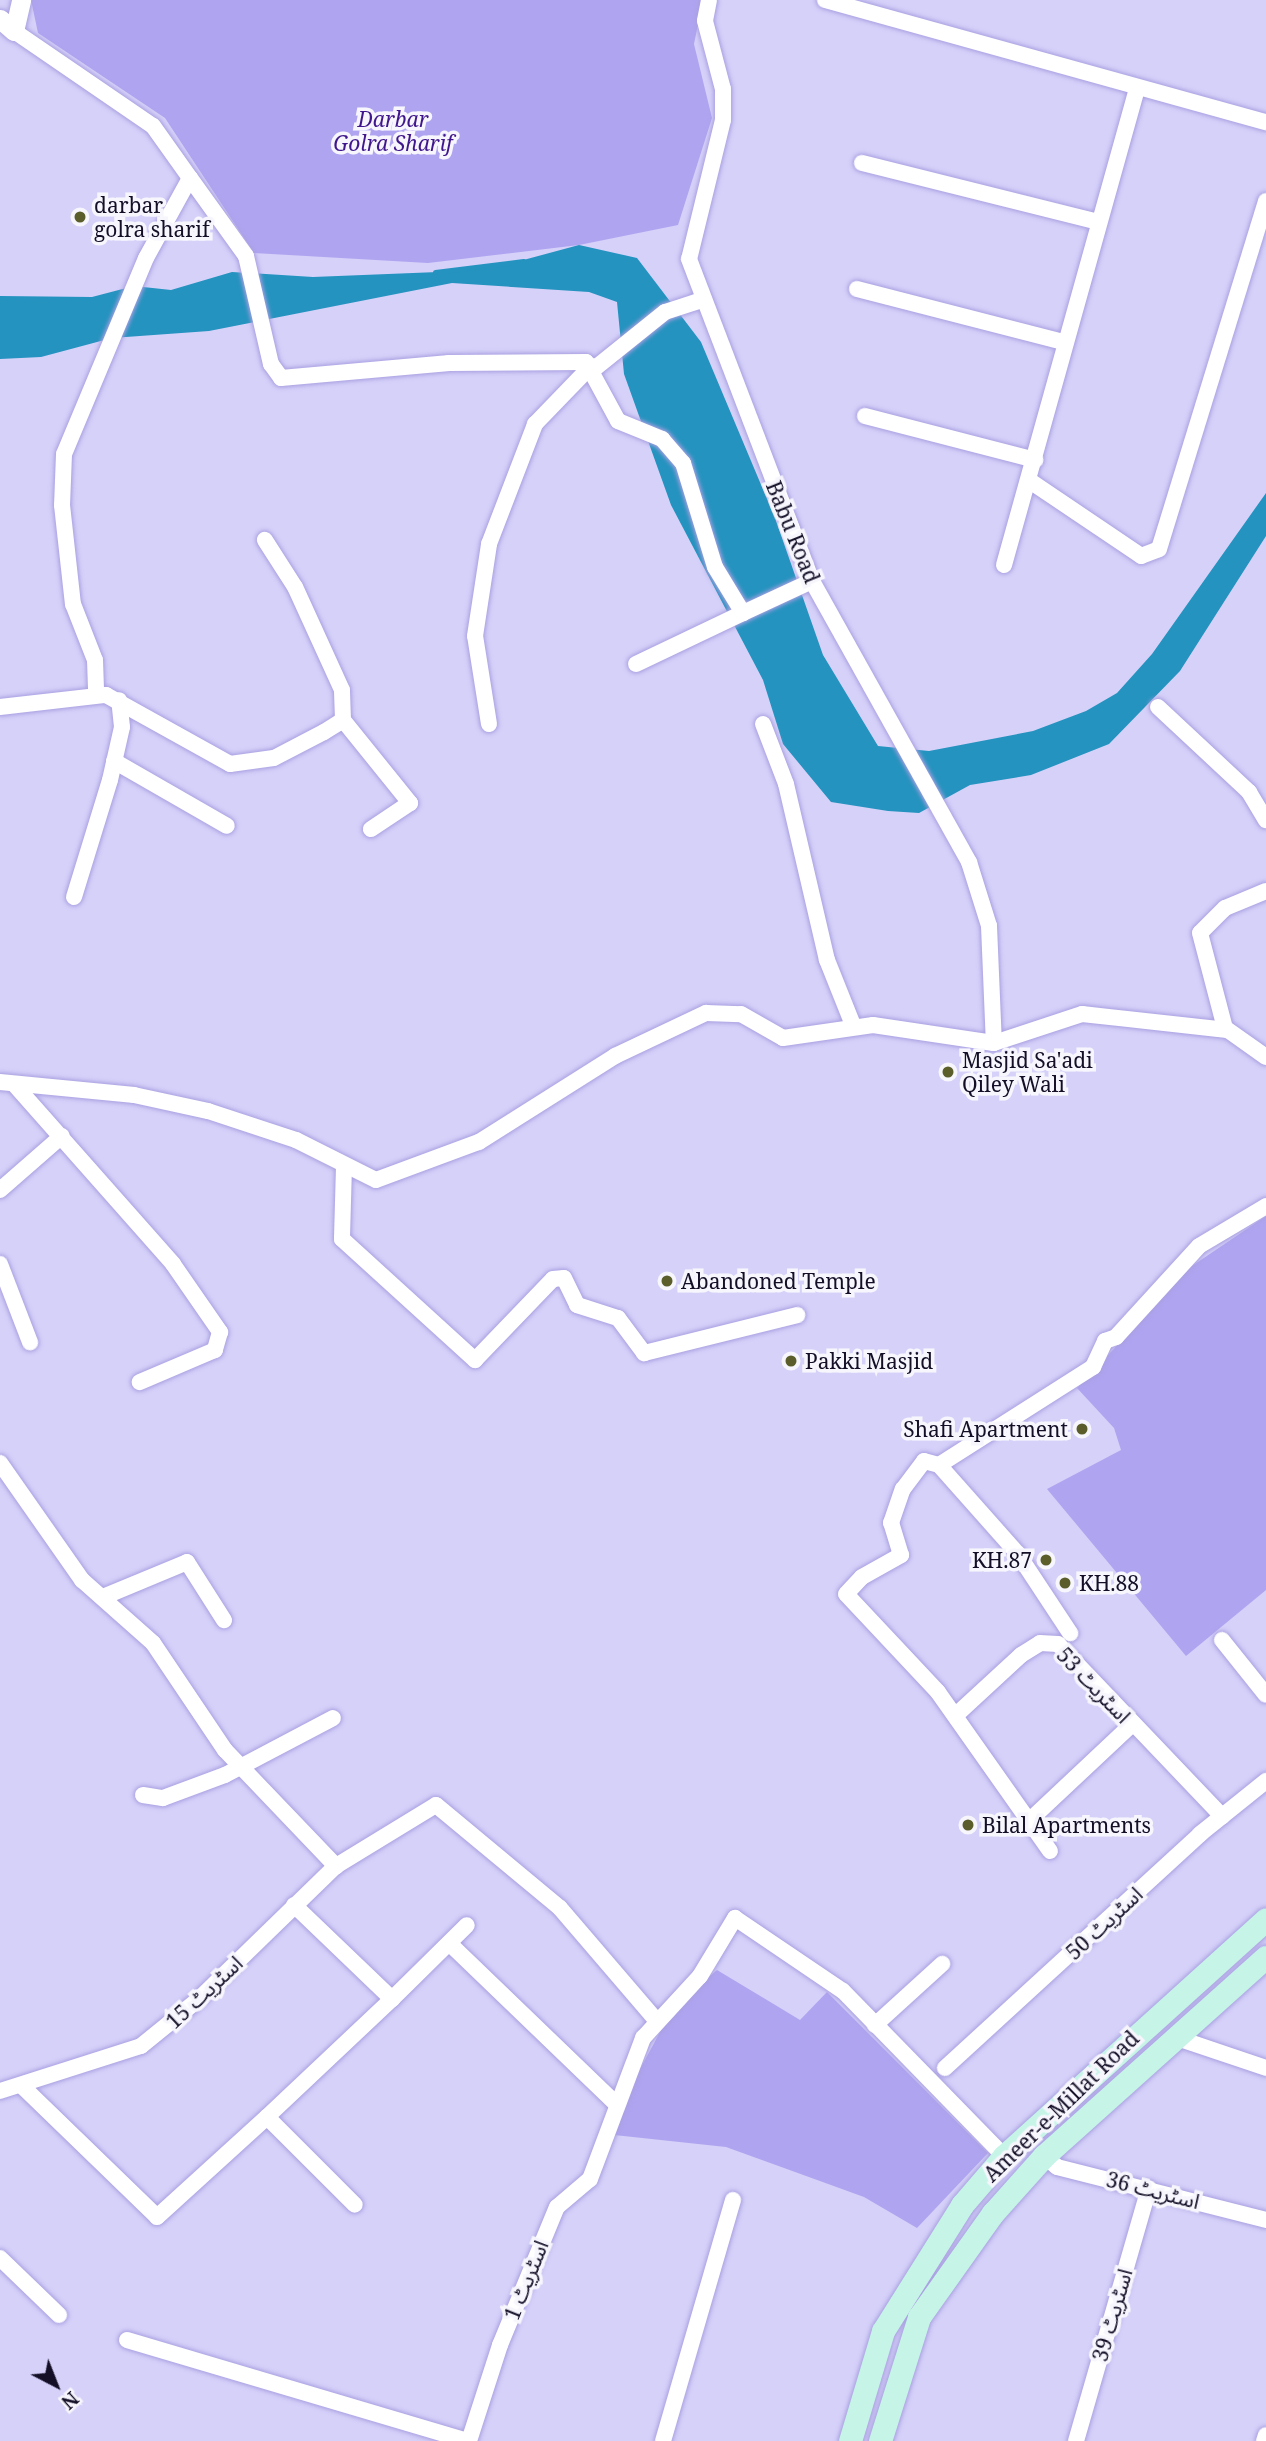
<!DOCTYPE html>
<meta charset="utf-8">
<style>
body{margin:0}
#map{position:relative;width:1266px;height:2441px;overflow:hidden;background:#d5d1f9;font-family:"Noto Serif","Noto Sans Arabic",serif}
div>[style]{position:absolute}
.green>*{inset:0;background:#afa4f0}
.water>*{inset:0;background:#2493bf}
.stream>*{height:5px;margin:-2.5px;padding:0 2.5px;transform-origin:2.5px;border-radius:2.5px;background:#2493bf}
.roads{filter:drop-shadow(0 0 2px #a9a0e1) drop-shadow(0 0 2px #a9a0e1)}
.minor>*{height:16px;margin:-8px;padding:0 8px;transform-origin:8px;border-radius:8px;background:#fff}
.tertiary>*{height:19px;margin:-9.5px;padding:0 9.5px;transform-origin:9.5px;border-radius:9.5px;background:#fff}
.secondary>*{height:23px;margin:-11.5px;padding:0 11.5px;transform-origin:11.5px;border-radius:11.5px;background:#c6f5e8}
.dots>*{width:19px;height:19px;translate:-50% -50%;box-sizing:border-box;border:4px solid #f7f6fd;border-radius:50%}
span{translate:-50% -50%;white-space:nowrap;text-align:center;line-height:1.15;-webkit-text-stroke:7px #f7f6fd;paint-order:stroke}
.park-label{font-size:21px;color:#3f168b;font-style:italic}
.poi-label{font-size:21px;color:#140f27}
.left{translate:0 -50%;text-align:left}
.right{translate:-100% -50%;text-align:right}
.street-label{font-size:21px;color:#140f27}
.north{position:absolute;left:21px;top:2350px;width:70px;height:70px;-webkit-text-stroke:5px #f7f6fd;paint-order:stroke;rotate:138deg;font-size:19px;font-weight:700;line-height:28px;text-align:center;color:#140f27}
.north::after{content:'';display:block;margin:auto;width:24px;height:32px;background:#140f27;clip-path:polygon(50% 0,100% 100%,50% 72%,0 100%)}
</style>
<div id="map">
<div class="green">
<div style="clip-path:polygon(31px 0,703px 0,694px 44px,712px 118px,678px 225px,579px 245px,428px 263px,254px 253px,165px 118px,38px 33px)"></div>
<div style="clip-path:polygon(1266px 1216px,1266px 1590px,1186px 1656px,1047px 1489px,1121px 1450px,1114px 1428px,1077px 1388px,1192px 1266px)"></div>
<div style="clip-path:polygon(717px 1970px,800px 2020px,827px 1992px,988px 2153px,917px 2228px,864px 2197px,726px 2147px,605px 2134px,673px 2008px)"></div>
</div>
<div class="water">
<div style="clip-path:polygon(579px 245px,637px 258px,701px 342px,775px 518px,823px 655px,878px 746px,929px 751px,1033px 731px,1086px 711px,1117px 693px,1152px 654px,1266px 493px,1266px 536px,1180px 671px,1109px 744px,1031px 775px,970px 785px,919px 813px,888px 811px,831px 802px,783px 744px,763px 680px,671px 505px,624px 374px,617px 302px,589px 292px,452px 283px,209px 331px,112px 338px,41px 357px,0 359px,0 296px,92px 297px,134px 286px,171px 290px,232px 272px,313px 277px,438px 272px,516px 262px)"></div>
</div>
<div class="stream">
<div style="left:435px;top:272px;width:89px;rotate:-7.1deg"></div>
</div>
<div class="roads">
<div class="minor">
<div style="left:709px;top:0;width:21px;rotate:101deg"></div>
<div style="left:705px;top:21px;width:70px;rotate:75.2deg"></div>
<div style="left:723px;top:89px;width:31px;rotate:90deg"></div>
<div style="left:723px;top:120px;width:143px;rotate:103.7deg"></div>
<div style="left:689px;top:259px;width:345px;rotate:69.1deg"></div>
<div style="left:812px;top:581px;width:322px;rotate:60.8deg"></div>
<div style="left:969px;top:862px;width:67px;rotate:72.6deg"></div>
<div style="left:989px;top:926px;width:117px;rotate:87.6deg"></div>
<div style="left:825px;top:0;width:458px;rotate:15.5deg"></div>
<div style="left:14px;top:31px;width:168px;rotate:34.4deg"></div>
<div style="left:153px;top:126px;width:64px;rotate:54.6deg"></div>
<div style="left:190px;top:178px;width:91px;rotate:118.8deg"></div>
<div style="left:146px;top:258px;width:212px;rotate:112.7deg"></div>
<div style="left:64px;top:454px;width:51px;rotate:92.2deg"></div>
<div style="left:62px;top:505px;width:100px;rotate:83.7deg"></div>
<div style="left:73px;top:604px;width:60px;rotate:68.6deg"></div>
<div style="left:95px;top:660px;width:32px;rotate:88deg"></div>
<div style="left:862px;top:163px;width:244px;rotate:14deg"></div>
<div style="left:190px;top:178px;width:96px;rotate:54.3deg"></div>
<div style="left:246px;top:256px;width:111px;rotate:77deg"></div>
<div style="left:271px;top:364px;width:17px;rotate:54deg"></div>
<div style="left:281px;top:378px;width:169px;rotate:-5.1deg"></div>
<div style="left:449px;top:363px;width:137px;rotate:-0.4deg"></div>
<div style="left:586px;top:362px;width:67px;rotate:61.5deg"></div>
<div style="left:618px;top:421px;width:48px;rotate:22.2deg"></div>
<div style="left:662px;top:439px;width:32px;rotate:49deg"></div>
<div style="left:683px;top:463px;width:109px;rotate:72.9deg"></div>
<div style="left:715px;top:567px;width:54px;rotate:58.7deg"></div>
<div style="left:743px;top:613px;width:76px;rotate:-24.9deg"></div>
<div style="left:857px;top:289px;width:214px;rotate:14.4deg"></div>
<div style="left:594px;top:369px;width:91px;rotate:-38.8deg"></div>
<div style="left:665px;top:312px;width:40px;rotate:-18deg"></div>
<div style="left:865px;top:416px;width:176px;rotate:14.5deg"></div>
<div style="left:1030px;top:481px;width:134px;rotate:34deg"></div>
<div style="left:1141px;top:556px;width:19px;rotate:-21deg"></div>
<div style="left:1159px;top:549px;width:364px;rotate:-72.9deg"></div>
<div style="left:1004px;top:565px;width:495px;rotate:-74.4deg"></div>
<div style="left:636px;top:664px;width:119px;rotate:-25.5deg"></div>
<div style="left:0;top:707px;width:107px;rotate:-6.5deg"></div>
<div style="left:106px;top:695px;width:142px;rotate:29.1deg"></div>
<div style="left:230px;top:764px;width:44px;rotate:-7.8deg"></div>
<div style="left:274px;top:758px;width:56px;rotate:-27.5deg"></div>
<div style="left:324px;top:732px;width:22px;rotate:-32deg"></div>
<div style="left:343px;top:720px;width:30px;rotate:-92deg"></div>
<div style="left:342px;top:690px;width:113px;rotate:-114.5deg"></div>
<div style="left:295px;top:587px;width:56px;rotate:-122.6deg"></div>
<div style="left:1158px;top:707px;width:125px;rotate:43deg"></div>
<div style="left:1249px;top:792px;width:33px;rotate:59deg"></div>
<div style="left:343px;top:720px;width:107px;rotate:51.1deg"></div>
<div style="left:410px;top:803px;width:47px;rotate:146.3deg"></div>
<div style="left:489px;top:724px;width:89px;rotate:-99deg"></div>
<div style="left:475px;top:636px;width:93px;rotate:-81.3deg"></div>
<div style="left:489px;top:544px;width:129px;rotate:-69deg"></div>
<div style="left:535px;top:424px;width:81px;rotate:-46deg"></div>
<div style="left:763px;top:724px;width:64px;rotate:69deg"></div>
<div style="left:786px;top:784px;width:181px;rotate:76.9deg"></div>
<div style="left:827px;top:960px;width:70px;rotate:68.2deg"></div>
<div style="left:114px;top:761px;width:130px;rotate:29.9deg"></div>
<div style="left:1266px;top:891px;width:44px;rotate:157.5deg"></div>
<div style="left:1225px;top:908px;width:35px;rotate:135deg"></div>
<div style="left:1200px;top:933px;width:98px;rotate:75.3deg"></div>
<div style="left:1225px;top:1028px;width:50px;rotate:35.3deg"></div>
<div style="left:74px;top:897px;width:122px;rotate:-72.9deg"></div>
<div style="left:110px;top:780px;width:54px;rotate:-77.2deg"></div>
<div style="left:122px;top:727px;width:27px;rotate:-96deg"></div>
<div style="left:0;top:1082px;width:135px;rotate:5.5deg"></div>
<div style="left:134px;top:1095px;width:76px;rotate:12.2deg"></div>
<div style="left:208px;top:1111px;width:93px;rotate:18.2deg"></div>
<div style="left:296px;top:1140px;width:89px;rotate:26.6deg"></div>
<div style="left:376px;top:1180px;width:110px;rotate:-20.3deg"></div>
<div style="left:479px;top:1142px;width:161px;rotate:-32.3deg"></div>
<div style="left:615px;top:1056px;width:101px;rotate:-25.3deg"></div>
<div style="left:706px;top:1013px;width:35px;rotate:2deg"></div>
<div style="left:741px;top:1014px;width:48px;rotate:29.7deg"></div>
<div style="left:783px;top:1038px;width:91px;rotate:-8.2deg"></div>
<div style="left:873px;top:1025px;width:122px;rotate:8.5deg"></div>
<div style="left:994px;top:1043px;width:93px;rotate:-18.2deg"></div>
<div style="left:1082px;top:1014px;width:146px;rotate:6.3deg"></div>
<div style="left:14px;top:1084px;width:240px;rotate:48.5deg"></div>
<div style="left:173px;top:1264px;width:83px;rotate:55.3deg"></div>
<div style="left:220px;top:1332px;width:19px;rotate:106deg"></div>
<div style="left:215px;top:1350px;width:82px;rotate:156.9deg"></div>
<div style="left:344px;top:1166px;width:73px;rotate:91.6deg"></div>
<div style="left:342px;top:1239px;width:180px;rotate:42.3deg"></div>
<div style="left:475px;top:1360px;width:112px;rotate:-46.1deg"></div>
<div style="left:553px;top:1279px;width:11px;rotate:-5deg"></div>
<div style="left:564px;top:1278px;width:30px;rotate:64deg"></div>
<div style="left:577px;top:1305px;width:43px;rotate:17.6deg"></div>
<div style="left:618px;top:1318px;width:44px;rotate:53.4deg"></div>
<div style="left:644px;top:1353px;width:158px;rotate:-13.9deg"></div>
<div style="left:0;top:1190px;width:82px;rotate:-41.1deg"></div>
<div style="left:0;top:1264px;width:84px;rotate:69deg"></div>
<div style="left:0;top:1463px;width:143px;rotate:55deg"></div>
<div style="left:82px;top:1580px;width:95px;rotate:41.6deg"></div>
<div style="left:153px;top:1643px;width:129px;rotate:56.1deg"></div>
<div style="left:225px;top:1750px;width:161px;rotate:46.3deg"></div>
<div style="left:939px;top:1465px;width:119px;rotate:48.4deg"></div>
<div style="left:1018px;top:1554px;width:95px;rotate:56.6deg"></div>
<div style="left:103px;top:1597px;width:91px;rotate:-22.6deg"></div>
<div style="left:187px;top:1562px;width:69px;rotate:57.5deg"></div>
<div style="left:1222px;top:1640px;width:70px;rotate:51.3deg"></div>
<div style="left:956px;top:1715px;width:88px;rotate:-42.7deg"></div>
<div style="left:1021px;top:1655px;width:22px;rotate:-32deg"></div>
<div style="left:1040px;top:1643px;width:18px;rotate:3deg"></div>
<div style="left:1058px;top:1644px;width:238px;rotate:46.4deg"></div>
<div style="left:143px;top:1795px;width:20px;rotate:9deg"></div>
<div style="left:163px;top:1798px;width:66px;rotate:-20.4deg"></div>
<div style="left:225px;top:1775px;width:122px;rotate:-27.8deg"></div>
<div style="left:1030px;top:1820px;width:139px;rotate:-43.2deg"></div>
<div style="left:1050px;top:1851px;width:194px;rotate:-125.2deg"></div>
<div style="left:938px;top:1692px;width:134px;rotate:-133.2deg"></div>
<div style="left:846px;top:1594px;width:23px;rotate:-47deg"></div>
<div style="left:862px;top:1577px;width:45px;rotate:-29.4deg"></div>
<div style="left:901px;top:1555px;width:34px;rotate:-107deg"></div>
<div style="left:891px;top:1523px;width:36px;rotate:-71deg"></div>
<div style="left:903px;top:1489px;width:35px;rotate:-53deg"></div>
<div style="left:924px;top:1461px;width:16px;rotate:15deg"></div>
<div style="left:939px;top:1465px;width:183px;rotate:-32.5deg"></div>
<div style="left:1093px;top:1367px;width:29px;rotate:-65deg"></div>
<div style="left:1105px;top:1341px;width:12px;rotate:-20deg"></div>
<div style="left:1116px;top:1337px;width:123px;rotate:-47.6deg"></div>
<div style="left:1199px;top:1246px;width:78px;rotate:-30.8deg"></div>
<div style="left:294px;top:1905px;width:136px;rotate:43.8deg"></div>
<div style="left:392px;top:1999px;width:172px;rotate:136.7deg"></div>
<div style="left:267px;top:2117px;width:124px;rotate:45deg"></div>
<div style="left:449px;top:1943px;width:231px;rotate:43.9deg"></div>
<div style="left:392px;top:1999px;width:105px;rotate:-44.6deg"></div>
<div style="left:875px;top:2025px;width:91px;rotate:-42.3deg"></div>
<div style="left:1177px;top:2038px;width:94px;rotate:18.6deg"></div>
<div style="left:945px;top:2068px;width:346px;rotate:-42.5deg"></div>
<div style="left:1200px;top:1834px;width:85px;rotate:-38.8deg"></div>
<div style="left:22px;top:2086px;width:188px;rotate:44.1deg"></div>
<div style="left:157px;top:2217px;width:149px;rotate:-42.3deg"></div>
<div style="left:0;top:2091px;width:148px;rotate:-17.7deg"></div>
<div style="left:141px;top:2046px;width:75px;rotate:-39deg"></div>
<div style="left:199px;top:1999px;width:191px;rotate:-44.2deg"></div>
<div style="left:336px;top:1866px;width:117px;rotate:-31.4deg"></div>
<div style="left:436px;top:1805px;width:161px;rotate:39.7deg"></div>
<div style="left:560px;top:1908px;width:149px;rotate:49.4deg"></div>
<div style="left:1044px;top:2156px;width:17px;rotate:40deg"></div>
<div style="left:1057px;top:2167px;width:216px;rotate:14.2deg"></div>
<div style="left:0;top:2258px;width:82px;rotate:44deg"></div>
<div style="left:127px;top:2340px;width:355px;rotate:16.5deg"></div>
<div style="left:469px;top:2441px;width:101px;rotate:-72.1deg"></div>
<div style="left:500px;top:2345px;width:149px;rotate:-67.6deg"></div>
<div style="left:557px;top:2207px;width:43px;rotate:-40.3deg"></div>
<div style="left:590px;top:2179px;width:151px;rotate:-69.4deg"></div>
<div style="left:643px;top:2038px;width:84px;rotate:-47.4deg"></div>
<div style="left:700px;top:1976px;width:68px;rotate:-58.9deg"></div>
<div style="left:735px;top:1918px;width:130px;rotate:34.1deg"></div>
<div style="left:843px;top:1991px;width:231px;rotate:45.7deg"></div>
<div style="left:663px;top:2441px;width:251px;rotate:-73.8deg"></div>
<div style="left:1076px;top:2441px;width:263px;rotate:-73.9deg"></div>
<div style="left:1264px;top:2441px;width:6px;rotate:-72deg"></div>
</div>
<div class="tertiary">
<div style="left:0;top:19px;width:18px;rotate:41deg"></div>
<div style="left:14px;top:31px;width:32px;rotate:-77deg"></div>
</div>
<div class="secondary">
<div style="left:850px;top:2441px;width:115px;rotate:-73.3deg"></div>
<div style="left:883px;top:2331px;width:149px;rotate:-57.9deg"></div>
<div style="left:962px;top:2205px;width:65px;rotate:-49.4deg"></div>
<div style="left:1004px;top:2156px;width:353px;rotate:-42.1deg"></div>
<div style="left:880px;top:2441px;width:130px;rotate:-72.5deg"></div>
<div style="left:919px;top:2317px;width:128px;rotate:-54.6deg"></div>
<div style="left:993px;top:2213px;width:76px;rotate:-48.2deg"></div>
<div style="left:1044px;top:2156px;width:298px;rotate:-41.9deg"></div>
</div>
</div>
<div class="dots">
<div style="left:80px;top:217px;background:#5b5d2a"></div>
<div style="left:948px;top:1072px;background:#5b5d2a"></div>
<div style="left:667px;top:1281px;background:#5b5d2a"></div>
<div style="left:791px;top:1361px;background:#5b5d2a"></div>
<div style="left:1082px;top:1429px;background:#5b5d2a"></div>
<div style="left:1046px;top:1560px;background:#5b5d2a"></div>
<div style="left:1065px;top:1583px;background:#5b5d2a"></div>
<div style="left:968px;top:1825px;background:#5b5d2a"></div>
</div>
<div class="park-label">
<span style="left:393px;top:131px">Darbar<br>Golra Sharif</span>
</div>
<div class="poi-label">
<span class="left" style="left:94px;top:217px">darbar<br>golra sharif</span>
<span class="left" style="left:962px;top:1072px">Masjid Sa'adi<br>Qiley Wali</span>
<span class="left" style="left:681px;top:1281px">Abandoned Temple</span>
<span class="left" style="left:805px;top:1361px">Pakki Masjid</span>
<span class="right" style="left:1068px;top:1429px">Shafi Apartment</span>
<span class="right" style="left:1032px;top:1560px">KH.87</span>
<span class="left" style="left:1079px;top:1583px">KH.88</span>
<span class="left" style="left:982px;top:1825px">Bilal Apartments</span>
</div>
<div class="street-label">
<span style="left:793px;top:532px;rotate:68deg">Babu Road</span>
<span style="left:1094px;top:1685px;rotate:46deg">اسٹریٹ 53</span>
<span style="left:1104px;top:1923px;rotate:-43deg">اسٹریٹ 50</span>
<span style="left:204px;top:1992px;rotate:-43deg">اسٹریٹ 15</span>
<span style="left:1061px;top:2106px;rotate:-44deg">Ameer-e-Millat Road</span>
<span style="left:1153px;top:2190px;rotate:14deg">اسٹریٹ 36</span>
<span style="left:526px;top:2280px;rotate:-68deg">اسٹریٹ 1</span>
<span style="left:1112px;top:2315px;rotate:-74deg">اسٹریٹ 39</span>
</div>
<div class="north">N</div>
</div>
